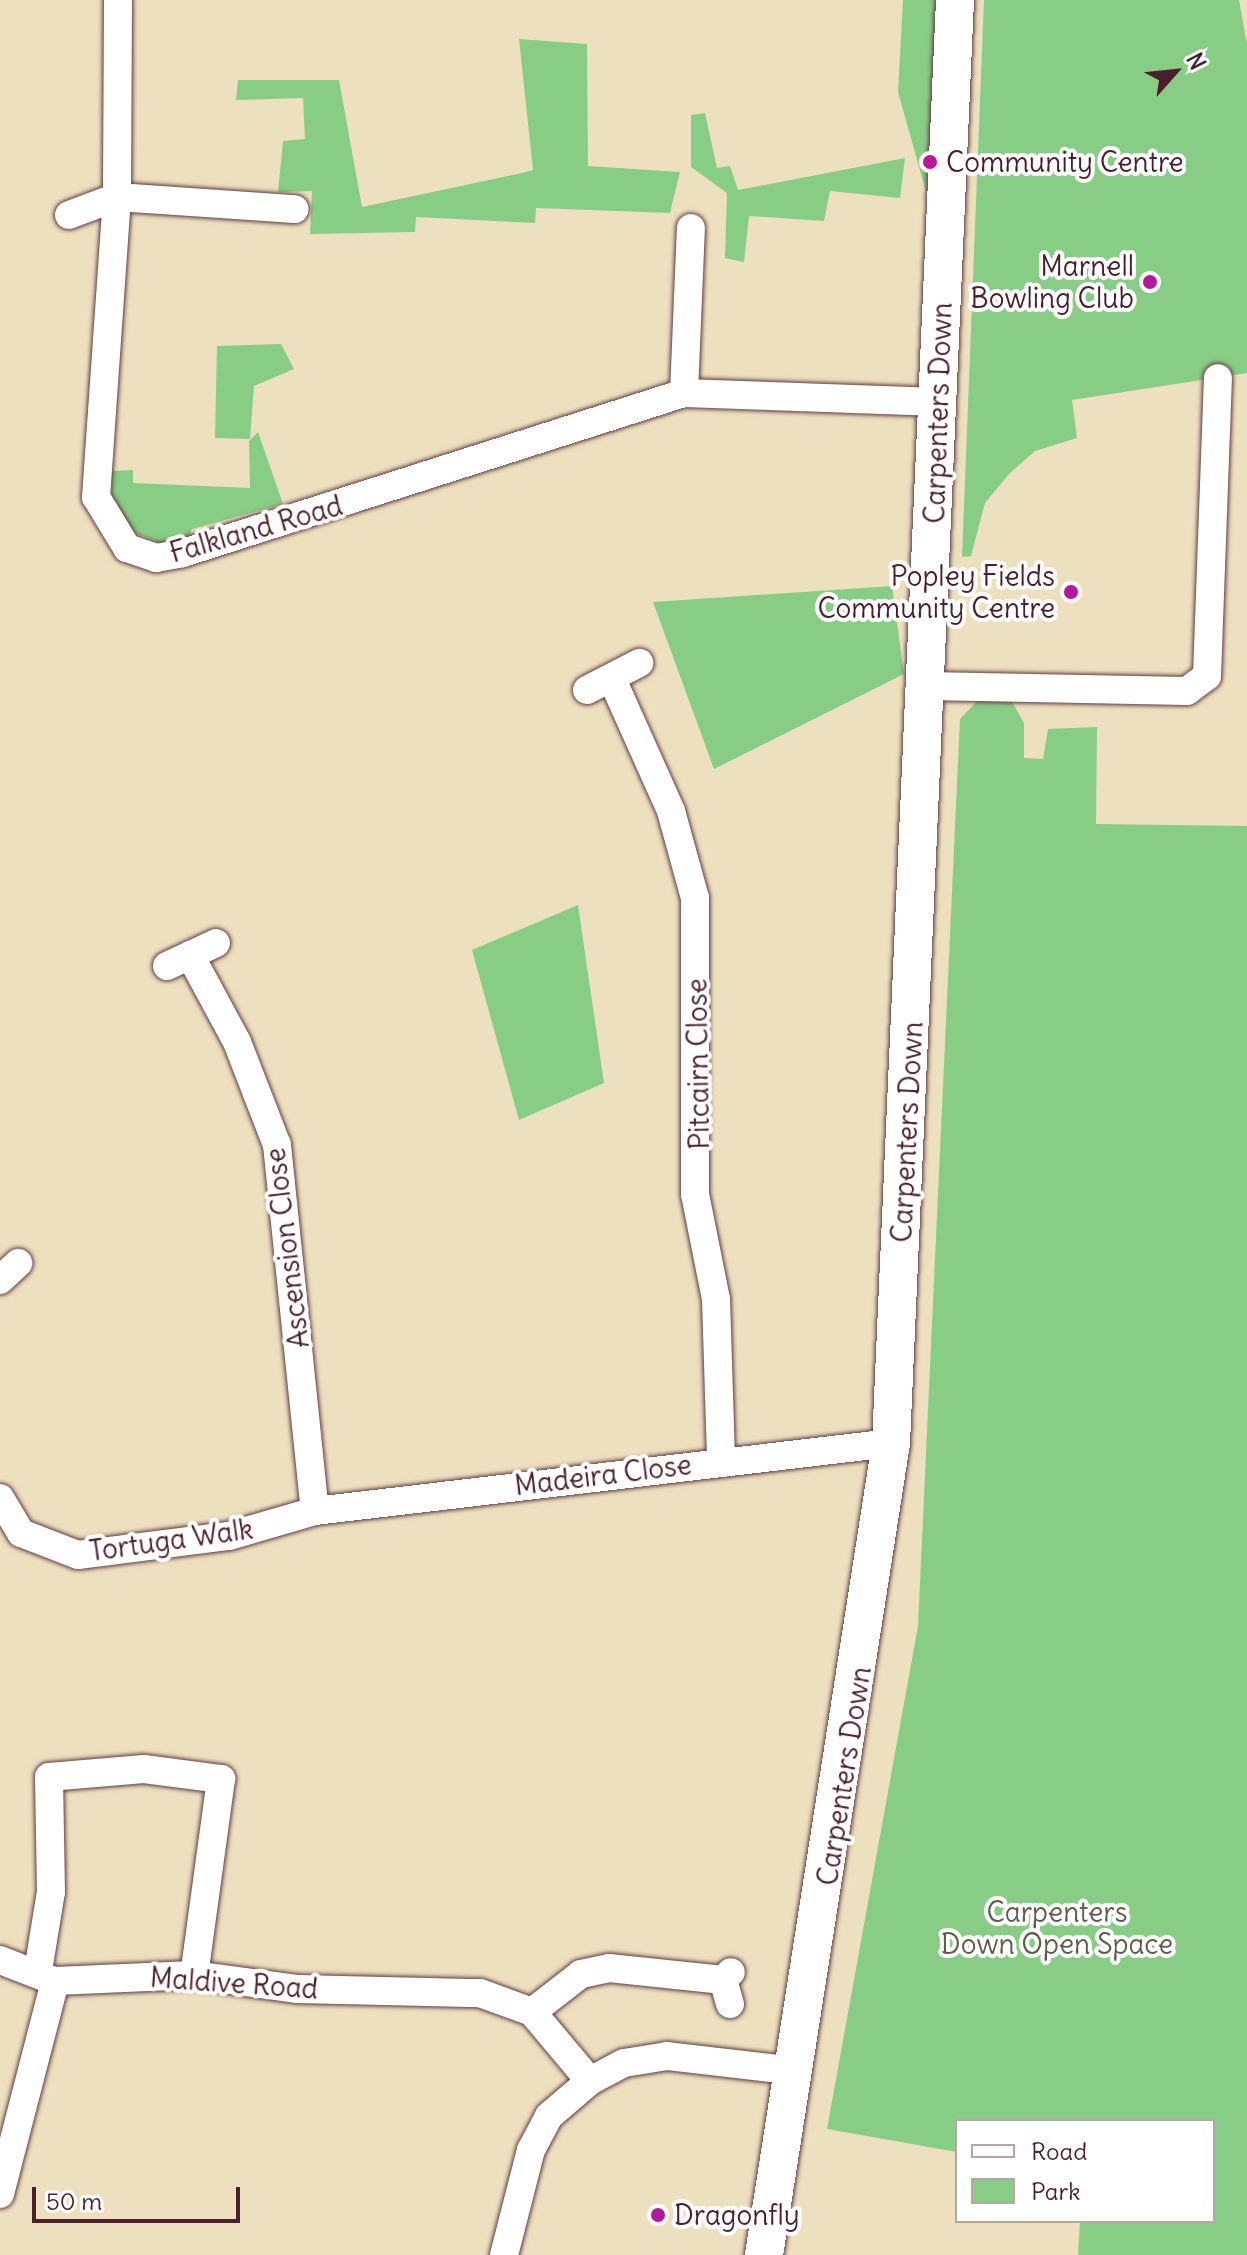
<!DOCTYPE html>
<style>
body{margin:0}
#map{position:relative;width:1247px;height:2255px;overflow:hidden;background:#ede0bf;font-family:Delius,sans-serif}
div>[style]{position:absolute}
.green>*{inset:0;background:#88cd86}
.roads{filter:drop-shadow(0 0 2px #623c41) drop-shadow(0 0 2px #623c41)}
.street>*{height:28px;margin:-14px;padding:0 14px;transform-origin:14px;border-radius:14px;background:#fff}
.secondary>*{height:38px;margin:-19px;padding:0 19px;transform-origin:19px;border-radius:19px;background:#fff}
.dots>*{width:22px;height:22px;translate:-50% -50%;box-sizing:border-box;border:4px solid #fff;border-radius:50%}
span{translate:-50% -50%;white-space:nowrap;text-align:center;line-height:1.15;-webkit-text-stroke:8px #fff;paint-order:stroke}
.poi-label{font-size:28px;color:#4a1f2b}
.left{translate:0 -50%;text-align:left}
.right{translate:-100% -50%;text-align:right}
.street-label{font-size:28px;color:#4a1f2b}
.park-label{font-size:28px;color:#605c4b}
.legend{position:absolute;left:955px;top:2119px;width:260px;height:104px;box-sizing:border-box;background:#fff;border:2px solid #b7a5aa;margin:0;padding:10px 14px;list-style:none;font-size:24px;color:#4a1f2b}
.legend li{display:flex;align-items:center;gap:16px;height:40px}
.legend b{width:40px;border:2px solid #b7a5aa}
.north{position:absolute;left:1135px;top:32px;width:80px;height:80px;-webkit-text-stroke:6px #fff;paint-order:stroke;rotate:63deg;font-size:22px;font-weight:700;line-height:32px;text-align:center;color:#4a1f2b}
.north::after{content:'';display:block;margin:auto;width:28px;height:36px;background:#4a1f2b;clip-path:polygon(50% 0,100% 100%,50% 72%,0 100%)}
.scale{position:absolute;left:32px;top:2187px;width:208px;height:36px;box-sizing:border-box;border:4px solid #4a1f2b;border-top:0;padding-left:10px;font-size:24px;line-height:28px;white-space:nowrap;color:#4a1f2b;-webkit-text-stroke:6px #fff;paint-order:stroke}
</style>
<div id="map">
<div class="green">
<div style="clip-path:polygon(903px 0,937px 0,927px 195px,898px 92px)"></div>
<div style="clip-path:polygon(984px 0,1239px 0,1247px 44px,1247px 373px,1072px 400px,1077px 438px,1035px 451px,1009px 474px,985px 503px,971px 556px,962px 557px)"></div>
<div style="clip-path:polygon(519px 39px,587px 44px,588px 166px,680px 172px,670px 213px,536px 208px,535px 223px,416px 217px,415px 232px,310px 234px,312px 191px,278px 192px,283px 141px,305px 139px,303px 98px,236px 100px,238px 80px,339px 80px,362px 207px,522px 173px,533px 170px)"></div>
<div style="clip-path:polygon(705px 113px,717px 168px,730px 166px,738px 190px,905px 158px,900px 198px,830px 191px,824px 221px,749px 216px,744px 262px,725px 258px,727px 193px,691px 167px,691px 115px)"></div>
<div style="clip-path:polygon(217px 346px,281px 344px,294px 369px,254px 386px,250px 439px,215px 438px)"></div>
<div style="clip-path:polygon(258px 432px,283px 504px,192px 529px,188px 539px,161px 543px,132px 532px,112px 499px,112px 471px,133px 470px,133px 483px,250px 488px,249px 441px)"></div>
<div style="clip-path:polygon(892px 586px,904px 674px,714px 769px,653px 602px)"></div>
<div style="clip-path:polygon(980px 698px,1012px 702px,1024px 723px,1024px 758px,1043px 759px,1048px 729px,1097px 727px,1096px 824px,1247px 826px,1247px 2255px,1078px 2255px,1080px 2221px,1213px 2221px,1213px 2121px,957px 2121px,957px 2152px,827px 2129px,918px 1626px,960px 719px)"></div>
<div style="clip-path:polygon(578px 905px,604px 1083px,519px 1120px,472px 950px)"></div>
</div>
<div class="roads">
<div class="street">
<div style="left:118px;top:0;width:197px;rotate:90.3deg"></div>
<div style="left:117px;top:197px;width:301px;rotate:94deg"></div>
<div style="left:96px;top:497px;width:60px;rotate:58.7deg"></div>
<div style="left:127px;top:548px;width:31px;rotate:19deg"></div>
<div style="left:156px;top:558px;width:27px;rotate:-10deg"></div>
<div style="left:183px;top:553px;width:526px;rotate:-17.71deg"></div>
<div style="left:684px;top:393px;width:255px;rotate:2deg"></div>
<div style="left:69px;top:215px;width:51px;rotate:-20.6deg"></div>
<div style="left:117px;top:197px;width:178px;rotate:3.9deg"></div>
<div style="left:684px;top:393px;width:165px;rotate:-87.6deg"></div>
<div style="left:612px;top:679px;width:145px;rotate:65.9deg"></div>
<div style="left:671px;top:811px;width:90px;rotate:74.6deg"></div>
<div style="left:695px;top:898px;width:296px;rotate:90deg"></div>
<div style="left:695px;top:1194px;width:107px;rotate:78.7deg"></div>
<div style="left:716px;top:1299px;width:163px;rotate:88.2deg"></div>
<div style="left:926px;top:686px;width:261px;rotate:1.1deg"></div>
<div style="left:1187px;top:691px;width:25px;rotate:-37deg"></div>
<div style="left:1207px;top:676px;width:298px;rotate:-87.9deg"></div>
<div style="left:587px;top:690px;width:59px;rotate:-27.4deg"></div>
<div style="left:190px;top:955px;width:99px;rotate:61.6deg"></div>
<div style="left:237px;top:1042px;width:110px;rotate:68.8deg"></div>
<div style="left:277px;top:1145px;width:368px;rotate:84.1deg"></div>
<div style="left:167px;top:966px;width:54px;rotate:-25.1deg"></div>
<div style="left:0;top:1280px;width:25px;rotate:-43deg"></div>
<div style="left:0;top:1498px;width:41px;rotate:59deg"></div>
<div style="left:21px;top:1533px;width:61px;rotate:21.1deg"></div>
<div style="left:78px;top:1555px;width:152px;rotate:-7.2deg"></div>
<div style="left:229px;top:1536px;width:90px;rotate:-16.2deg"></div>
<div style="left:315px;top:1511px;width:580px;rotate:-6.73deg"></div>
<div style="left:0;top:1960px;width:58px;rotate:21.3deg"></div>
<div style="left:38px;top:1971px;width:80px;rotate:-80.7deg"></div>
<div style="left:51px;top:1892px;width:115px;rotate:-91deg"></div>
<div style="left:49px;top:1777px;width:95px;rotate:-4.8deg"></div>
<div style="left:144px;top:1769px;width:78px;rotate:7.4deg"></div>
<div style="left:221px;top:1779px;width:198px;rotate:97.8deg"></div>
<div style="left:55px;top:1981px;width:139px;rotate:-2.5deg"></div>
<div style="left:194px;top:1975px;width:105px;rotate:7.7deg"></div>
<div style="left:298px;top:1989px;width:182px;rotate:1.3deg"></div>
<div style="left:480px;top:1993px;width:55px;rotate:20.1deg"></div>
<div style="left:532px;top:2012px;width:90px;rotate:50deg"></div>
<div style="left:730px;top:2004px;width:25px;rotate:-106deg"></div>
<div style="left:723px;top:1980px;width:11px;rotate:-45deg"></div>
<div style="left:532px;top:2012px;width:62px;rotate:-37.8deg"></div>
<div style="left:581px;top:1974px;width:29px;rotate:-12deg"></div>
<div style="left:609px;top:1968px;width:115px;rotate:6deg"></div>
<div style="left:0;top:2194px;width:220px;rotate:-75.5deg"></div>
<div style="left:504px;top:2255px;width:108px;rotate:-75.6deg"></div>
<div style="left:531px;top:2150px;width:38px;rotate:-62deg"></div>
<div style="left:549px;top:2116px;width:54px;rotate:-40.5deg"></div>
<div style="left:590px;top:2081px;width:38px;rotate:-28deg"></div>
<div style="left:624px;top:2063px;width:44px;rotate:-9.2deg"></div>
<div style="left:667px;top:2056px;width:130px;rotate:6.6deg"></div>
</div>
<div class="secondary">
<div style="left:764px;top:2255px;width:822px;rotate:-81.11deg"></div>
<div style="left:891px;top:1443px;width:1444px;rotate:-87.46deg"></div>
</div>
</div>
<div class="dots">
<div style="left:930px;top:162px;background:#b5179e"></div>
<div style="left:1150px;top:282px;background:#b5179e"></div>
<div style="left:1071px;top:592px;background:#b5179e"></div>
<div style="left:658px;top:2215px;background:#b5179e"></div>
</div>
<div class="poi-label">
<span class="left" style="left:946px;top:162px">Community Centre</span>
<span class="right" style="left:1134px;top:282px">Marnell<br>Bowling Club</span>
<span class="right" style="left:1055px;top:592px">Popley Fields<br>Community Centre</span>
<span class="left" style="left:674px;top:2215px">Dragonfly</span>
</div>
<div class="street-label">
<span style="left:938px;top:413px;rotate:-88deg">Carpenters Down</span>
<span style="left:256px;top:529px;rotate:-16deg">Falkland Road</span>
<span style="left:698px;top:1064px;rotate:-91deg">Pitcairn Close</span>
<span style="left:907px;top:1132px;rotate:-87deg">Carpenters Down</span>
<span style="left:287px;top:1248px;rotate:-97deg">Ascension Close</span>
<span style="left:603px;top:1475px;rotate:-7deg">Madeira Close</span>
<span style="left:171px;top:1540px;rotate:-8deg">Tortuga Walk</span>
<span style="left:844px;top:1776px;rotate:-81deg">Carpenters Down</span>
<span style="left:234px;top:1983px;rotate:4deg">Maldive Road</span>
</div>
<div class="park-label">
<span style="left:1057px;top:1928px">Carpenters<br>Down Open Space</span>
</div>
<ul class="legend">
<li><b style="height:10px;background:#fff"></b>Road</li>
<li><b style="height:22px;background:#88cd86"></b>Park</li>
</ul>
<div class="north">N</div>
<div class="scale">50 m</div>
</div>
